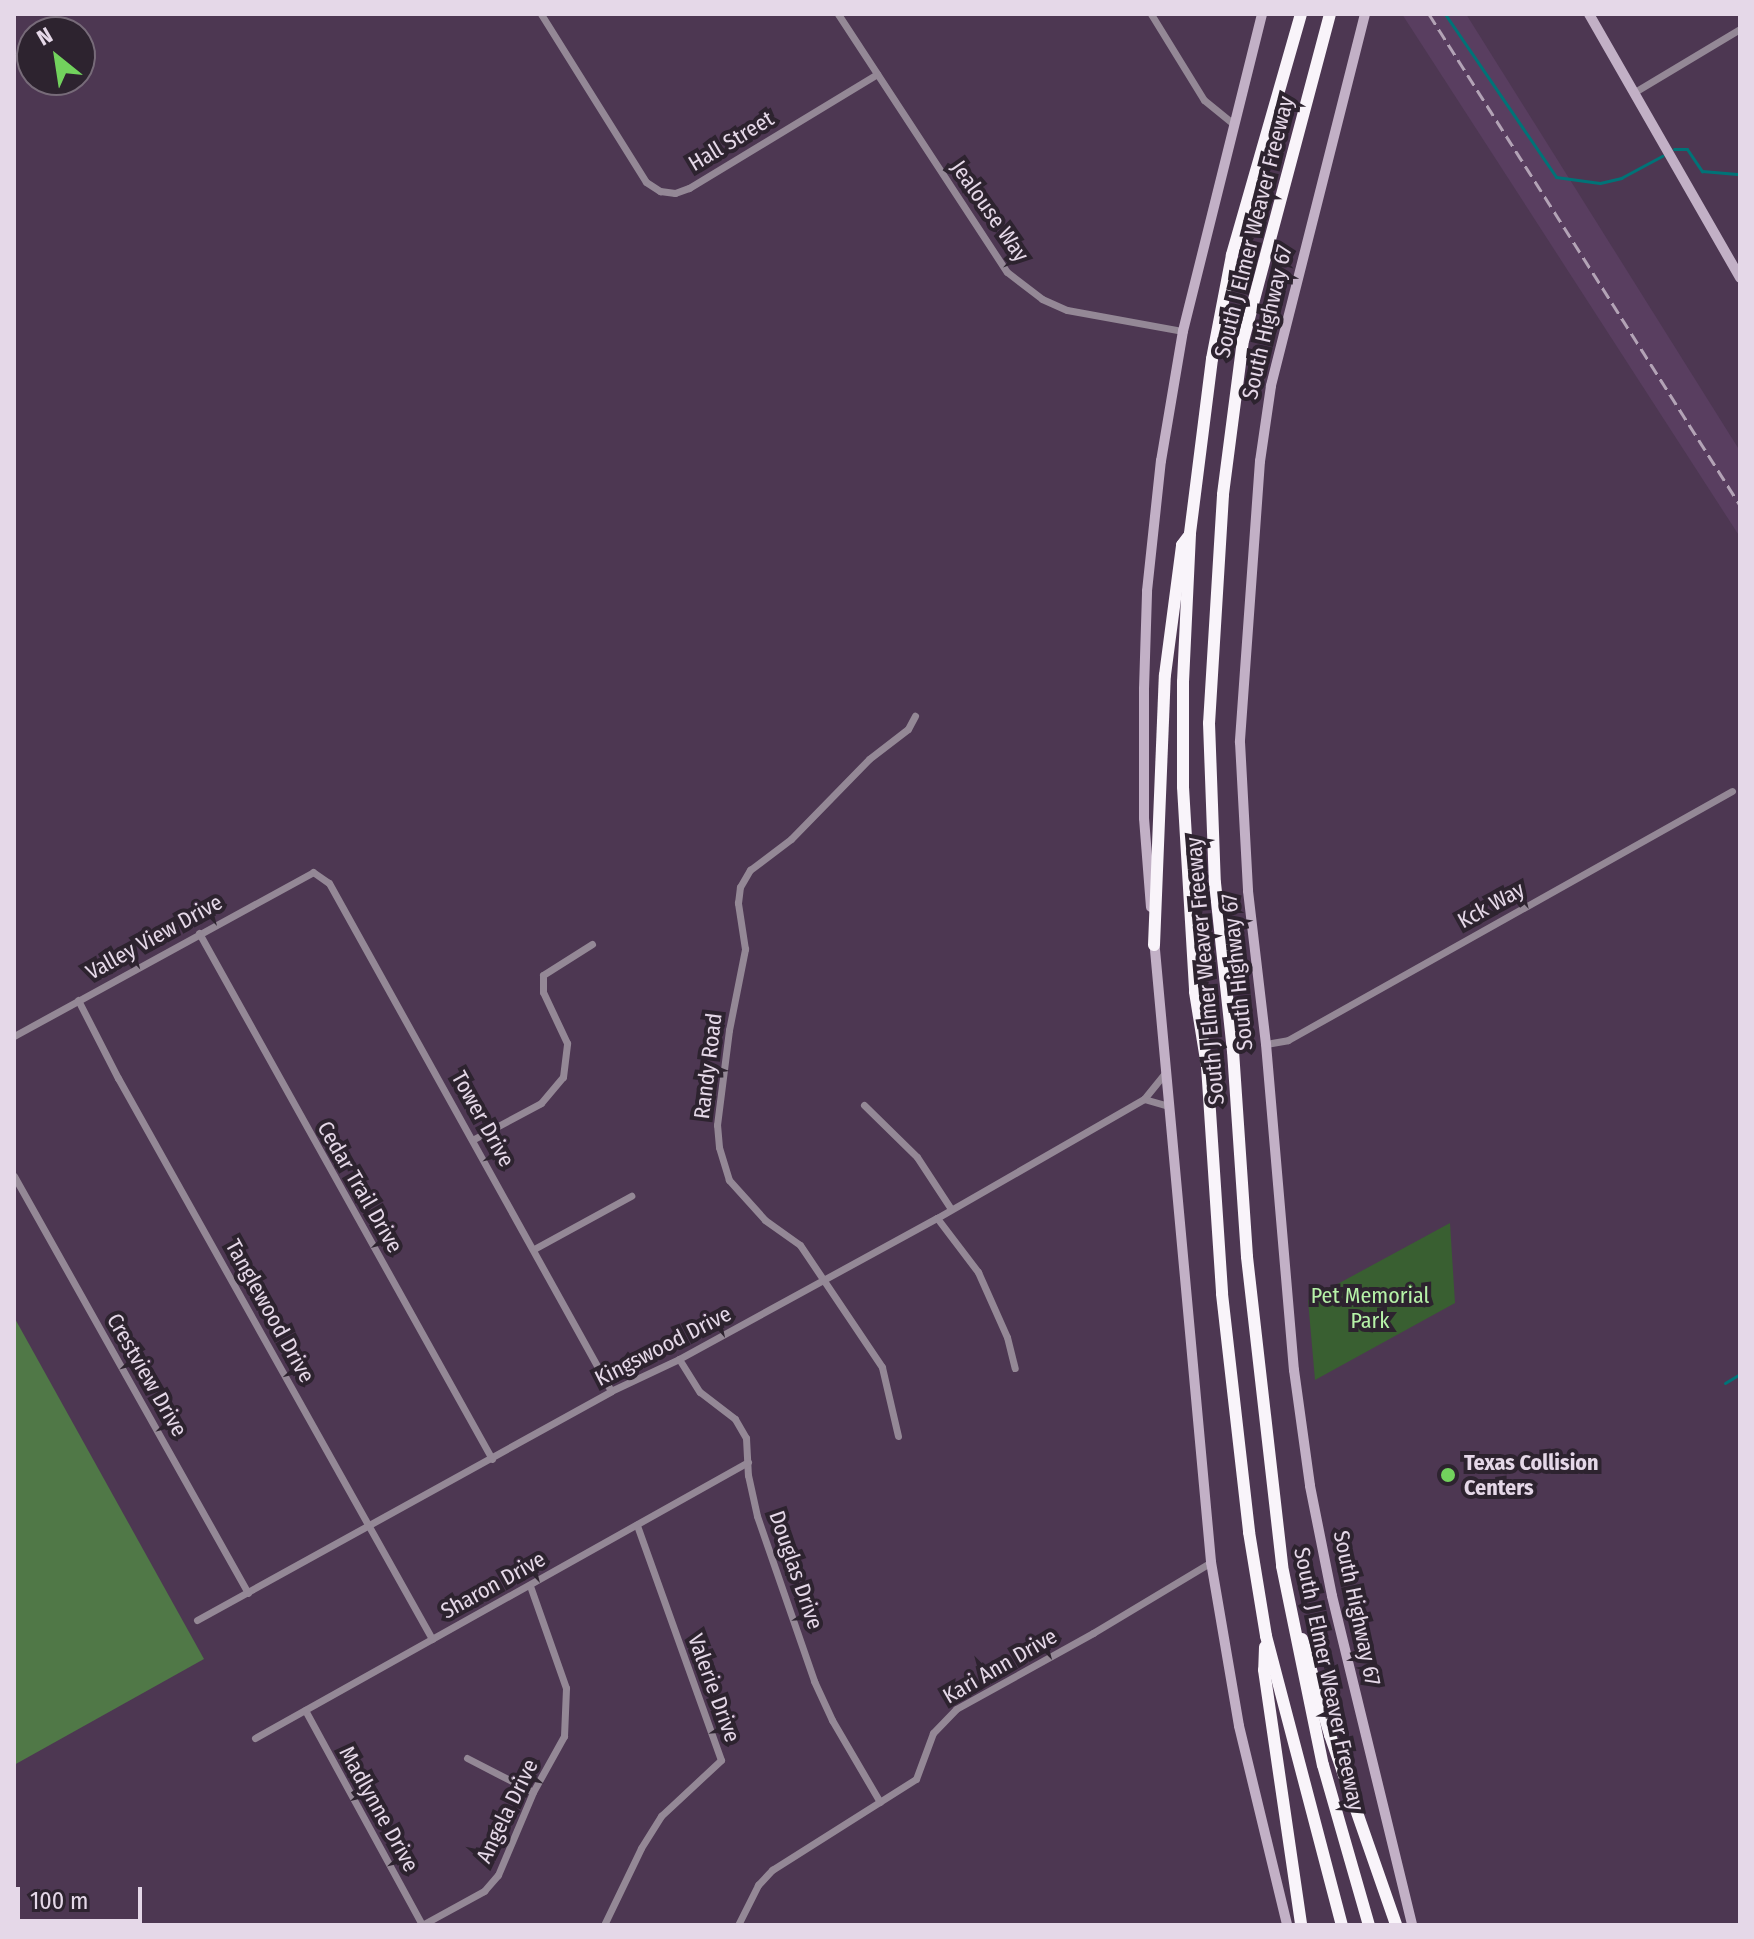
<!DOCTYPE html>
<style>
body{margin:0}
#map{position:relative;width:1754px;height:1939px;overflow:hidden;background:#4d3752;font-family:"Fira Sans Condensed",sans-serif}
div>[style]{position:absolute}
.built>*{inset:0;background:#593e60}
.green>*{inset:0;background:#395f31}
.forest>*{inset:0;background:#507847}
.stream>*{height:3px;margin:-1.5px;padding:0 1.5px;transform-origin:1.5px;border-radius:1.5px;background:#007377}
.street>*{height:7px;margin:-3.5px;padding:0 3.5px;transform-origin:3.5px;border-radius:3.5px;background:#948896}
.secondary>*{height:10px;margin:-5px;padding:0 5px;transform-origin:5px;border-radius:5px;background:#c2b0c6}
.highway>*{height:12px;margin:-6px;padding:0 6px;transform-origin:6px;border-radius:6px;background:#f9f4fa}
.rail>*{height:3px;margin-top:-1.5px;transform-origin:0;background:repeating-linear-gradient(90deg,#b3a3b6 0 12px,transparent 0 18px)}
.dots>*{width:22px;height:22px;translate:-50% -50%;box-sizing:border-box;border:4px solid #2d232f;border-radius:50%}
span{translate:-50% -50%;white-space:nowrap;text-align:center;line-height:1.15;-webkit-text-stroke:8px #2d232f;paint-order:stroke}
.street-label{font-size:22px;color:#e5d8e8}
.park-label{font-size:22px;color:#b6f2a8}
.poi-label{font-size:22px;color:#e5d8e8;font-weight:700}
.left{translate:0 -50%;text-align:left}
.frame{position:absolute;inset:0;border:16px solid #e5d8e8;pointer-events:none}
.north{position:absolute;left:16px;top:16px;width:80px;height:80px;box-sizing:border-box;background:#2d232f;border:2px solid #776b79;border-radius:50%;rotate:330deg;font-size:22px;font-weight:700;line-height:32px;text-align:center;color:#e5d8e8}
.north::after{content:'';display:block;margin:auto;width:28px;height:36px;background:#72d25d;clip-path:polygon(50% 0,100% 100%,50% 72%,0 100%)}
.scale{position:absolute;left:16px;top:1887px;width:126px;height:36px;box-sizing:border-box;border:4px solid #e5d8e8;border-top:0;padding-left:10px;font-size:24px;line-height:28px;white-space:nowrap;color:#e5d8e8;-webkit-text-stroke:6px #2d232f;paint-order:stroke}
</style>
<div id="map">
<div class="built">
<div style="clip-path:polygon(1402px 14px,1466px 14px,1740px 451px,1740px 537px)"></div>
</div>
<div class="green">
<div style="clip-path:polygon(1450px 1223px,1455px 1303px,1315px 1380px,1308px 1300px)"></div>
</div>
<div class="forest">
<div style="clip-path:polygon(14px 1317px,204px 1659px,14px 1765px)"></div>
</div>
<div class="stream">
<div style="left:1445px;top:14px;width:197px;rotate:55.7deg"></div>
<div style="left:1556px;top:177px;width:44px;rotate:7.8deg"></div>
<div style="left:1600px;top:183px;width:22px;rotate:-13deg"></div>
<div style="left:1621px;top:178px;width:47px;rotate:-28.2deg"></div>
<div style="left:1674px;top:149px;width:13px"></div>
<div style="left:1687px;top:149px;width:27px;rotate:56deg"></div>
<div style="left:1702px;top:171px;width:38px;rotate:5deg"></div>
<div style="left:1725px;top:1383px;width:17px;rotate:-31deg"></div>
</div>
<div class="street">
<div style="left:541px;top:14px;width:198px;rotate:58deg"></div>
<div style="left:646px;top:182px;width:17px;rotate:33deg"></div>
<div style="left:660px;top:191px;width:15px;rotate:8deg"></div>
<div style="left:675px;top:193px;width:15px;rotate:-20deg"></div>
<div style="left:689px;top:188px;width:220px;rotate:-31.2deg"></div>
<div style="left:838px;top:14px;width:308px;rotate:56.8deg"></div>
<div style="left:1007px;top:272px;width:44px;rotate:37.6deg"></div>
<div style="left:1042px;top:299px;width:27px;rotate:24deg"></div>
<div style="left:1067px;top:310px;width:118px;rotate:10.3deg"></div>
<div style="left:1151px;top:14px;width:101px;rotate:58.4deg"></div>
<div style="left:1204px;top:100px;width:36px;rotate:39deg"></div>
<div style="left:1633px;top:93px;width:125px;rotate:-30.9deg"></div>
<div style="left:199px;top:933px;width:602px;rotate:60.88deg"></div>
<div style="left:78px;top:1000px;width:88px;rotate:62.9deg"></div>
<div style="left:118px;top:1078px;width:643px;rotate:60.76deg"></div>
<div style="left:14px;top:1036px;width:341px;rotate:-28.7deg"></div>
<div style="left:313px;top:872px;width:19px;rotate:35deg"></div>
<div style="left:329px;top:883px;width:581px;rotate:60.96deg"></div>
<div style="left:1266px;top:1044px;width:22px;rotate:-10deg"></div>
<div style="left:1288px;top:1040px;width:509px;rotate:-29.28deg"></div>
<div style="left:1144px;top:1099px;width:26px;rotate:16deg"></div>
<div style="left:864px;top:1105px;width:74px;rotate:44.5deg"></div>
<div style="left:917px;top:1157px;width:62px;rotate:56.8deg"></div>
<div style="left:474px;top:1139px;width:76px;rotate:-28.2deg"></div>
<div style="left:541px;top:1103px;width:34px;rotate:-50deg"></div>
<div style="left:563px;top:1077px;width:34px;rotate:-83deg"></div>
<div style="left:567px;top:1043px;width:56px;rotate:-115.2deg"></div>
<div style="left:543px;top:992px;width:17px;rotate:-90deg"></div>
<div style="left:543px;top:975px;width:58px;rotate:-32.3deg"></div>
<div style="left:14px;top:1176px;width:478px;rotate:60.7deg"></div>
<div style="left:937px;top:1218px;width:68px;rotate:52.8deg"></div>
<div style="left:978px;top:1272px;width:71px;rotate:66deg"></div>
<div style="left:1007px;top:1337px;width:32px;rotate:76deg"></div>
<div style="left:534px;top:1249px;width:111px;rotate:-28.7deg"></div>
<div style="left:679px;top:1359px;width:39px;rotate:58deg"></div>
<div style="left:700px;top:1392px;width:44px;rotate:37.6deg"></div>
<div style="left:735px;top:1419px;width:22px;rotate:60deg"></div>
<div style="left:746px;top:1438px;width:37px;rotate:87deg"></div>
<div style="left:748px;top:1475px;width:42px;rotate:77.6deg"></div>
<div style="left:757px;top:1516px;width:175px;rotate:70.9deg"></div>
<div style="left:814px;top:1681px;width:43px;rotate:65.2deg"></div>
<div style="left:832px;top:1720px;width:95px;rotate:59.7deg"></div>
<div style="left:898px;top:1436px;width:71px;rotate:-103.1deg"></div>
<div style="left:882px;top:1367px;width:147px;rotate:-123.9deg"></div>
<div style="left:800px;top:1245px;width:43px;rotate:-144.5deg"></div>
<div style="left:765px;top:1220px;width:54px;rotate:-132deg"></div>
<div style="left:729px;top:1180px;width:34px;rotate:-107deg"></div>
<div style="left:719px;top:1147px;width:22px;rotate:-95deg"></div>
<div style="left:717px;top:1125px;width:96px;rotate:-82.8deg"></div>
<div style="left:729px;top:1030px;width:83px;rotate:-78.8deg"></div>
<div style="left:745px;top:949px;width:47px;rotate:-98.7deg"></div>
<div style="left:738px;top:903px;width:16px;rotate:-83deg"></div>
<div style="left:740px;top:887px;width:20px;rotate:-60deg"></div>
<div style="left:750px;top:870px;width:51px;rotate:-37.1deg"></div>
<div style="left:791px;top:839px;width:112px;rotate:-45.7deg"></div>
<div style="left:869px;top:759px;width:49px;rotate:-37.6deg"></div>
<div style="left:908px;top:729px;width:15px;rotate:-62deg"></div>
<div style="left:197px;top:1620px;width:473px;rotate:-28.9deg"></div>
<div style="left:611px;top:1391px;width:75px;rotate:-25.2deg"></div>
<div style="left:679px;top:1359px;width:294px;rotate:-28.7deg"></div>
<div style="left:937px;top:1218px;width:239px;rotate:-29.9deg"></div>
<div style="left:1144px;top:1099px;width:36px;rotate:-51deg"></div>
<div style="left:305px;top:1710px;width:245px;rotate:61.4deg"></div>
<div style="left:255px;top:1738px;width:565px;rotate:-29.24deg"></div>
<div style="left:467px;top:1758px;width:74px;rotate:27.3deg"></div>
<div style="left:422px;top:1925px;width:71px;rotate:-28.7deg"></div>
<div style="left:484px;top:1891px;width:21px;rotate:-49deg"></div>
<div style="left:498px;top:1875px;width:90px;rotate:-67.1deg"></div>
<div style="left:533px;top:1792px;width:64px;rotate:-61deg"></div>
<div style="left:564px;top:1736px;width:48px;rotate:-87.6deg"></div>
<div style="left:566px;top:1688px;width:108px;rotate:-109.4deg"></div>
<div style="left:604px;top:1925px;width:85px;rotate:-64.3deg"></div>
<div style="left:641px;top:1848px;width:38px;rotate:-58deg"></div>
<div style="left:661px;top:1816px;width:82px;rotate:-43deg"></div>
<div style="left:721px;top:1760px;width:250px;rotate:-109.7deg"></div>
<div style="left:738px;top:1925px;width:45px;rotate:-63.4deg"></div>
<div style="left:758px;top:1885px;width:21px;rotate:-47deg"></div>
<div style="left:772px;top:1870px;width:170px;rotate:-32.3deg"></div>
<div style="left:916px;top:1779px;width:49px;rotate:-69.7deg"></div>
<div style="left:933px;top:1733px;width:33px;rotate:-46deg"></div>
<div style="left:956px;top:1709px;width:157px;rotate:-29deg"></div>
<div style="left:1093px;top:1633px;width:138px;rotate:-31deg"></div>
</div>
<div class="secondary">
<div style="left:1365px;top:14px;width:384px;rotate:104.2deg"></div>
<div style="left:1271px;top:386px;width:76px;rotate:98.3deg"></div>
<div style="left:1260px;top:461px;width:282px;rotate:94.1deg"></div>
<div style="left:1240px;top:742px;width:149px;rotate:86.9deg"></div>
<div style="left:1248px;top:891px;width:154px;rotate:83.3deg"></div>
<div style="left:1266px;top:1044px;width:327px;rotate:85.1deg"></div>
<div style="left:1294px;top:1370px;width:117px;rotate:82.1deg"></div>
<div style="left:1310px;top:1486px;width:112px;rotate:78.7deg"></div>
<div style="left:1332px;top:1596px;width:339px;rotate:76.3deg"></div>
<div style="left:1589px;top:14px;width:304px;rotate:60.2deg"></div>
<div style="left:1151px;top:907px;width:89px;rotate:-94.5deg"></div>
<div style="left:1144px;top:818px;width:129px;rotate:-90deg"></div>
<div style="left:1144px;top:689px;width:98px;rotate:-88.2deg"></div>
<div style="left:1147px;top:591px;width:131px;rotate:-83.9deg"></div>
<div style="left:1161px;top:461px;width:132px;rotate:-80.4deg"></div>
<div style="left:1183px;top:331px;width:327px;rotate:-76deg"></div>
<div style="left:1154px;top:939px;width:626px;rotate:84.77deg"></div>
<div style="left:1211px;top:1562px;width:166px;rotate:80.3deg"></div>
<div style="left:1239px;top:1726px;width:205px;rotate:76.4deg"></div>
</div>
<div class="highway">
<div style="left:1301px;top:14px;width:251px;rotate:106deg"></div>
<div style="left:1232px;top:255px;width:106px;rotate:100.9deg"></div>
<div style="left:1212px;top:359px;width:176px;rotate:97.2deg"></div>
<div style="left:1190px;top:534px;width:148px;rotate:92.7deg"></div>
<div style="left:1183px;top:682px;width:105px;rotate:90deg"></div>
<div style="left:1183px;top:787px;width:205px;rotate:86.6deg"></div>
<div style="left:1195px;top:992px;width:75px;rotate:80.8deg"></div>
<div style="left:1207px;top:1066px;width:228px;rotate:86.2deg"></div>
<div style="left:1222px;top:1294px;width:240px;rotate:83.5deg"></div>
<div style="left:1249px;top:1532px;width:105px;rotate:80.7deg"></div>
<div style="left:1266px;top:1636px;width:299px;rotate:75.3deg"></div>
<div style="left:1330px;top:14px;width:337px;rotate:104.9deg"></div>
<div style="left:1243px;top:340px;width:156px;rotate:97.4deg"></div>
<div style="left:1223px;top:495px;width:228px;rotate:93.5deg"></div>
<div style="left:1209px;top:723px;width:160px;rotate:87.9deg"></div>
<div style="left:1215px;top:883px;width:169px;rotate:83.9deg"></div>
<div style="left:1233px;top:1051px;width:206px;rotate:86.1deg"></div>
<div style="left:1247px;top:1257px;width:311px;rotate:83.5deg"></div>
<div style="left:1282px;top:1566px;width:203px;rotate:78.4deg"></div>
<div style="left:1323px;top:1765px;width:166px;rotate:74deg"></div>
<div style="left:1154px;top:945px;width:270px;rotate:-87.7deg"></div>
<div style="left:1165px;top:675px;width:131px;rotate:-82.5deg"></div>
<div style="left:1182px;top:545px;width:10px;rotate:-53deg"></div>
<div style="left:1302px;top:1639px;width:100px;rotate:73.7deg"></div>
<div style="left:1330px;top:1735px;width:201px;rotate:70.8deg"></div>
<div style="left:1265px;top:1647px;width:23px;rotate:92deg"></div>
<div style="left:1264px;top:1670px;width:258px;rotate:81.7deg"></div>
</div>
<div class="rail">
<div style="left:1429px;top:14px;width:581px;rotate:57.65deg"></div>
</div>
<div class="dots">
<div style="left:1448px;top:1475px;background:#72d25d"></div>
</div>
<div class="street-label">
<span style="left:731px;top:141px;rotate:-31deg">Hall Street</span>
<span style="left:990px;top:211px;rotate:55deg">Jealouse Way</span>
<span style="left:1254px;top:227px;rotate:-76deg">South J Elmer Weaver Freeway</span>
<span style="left:1267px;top:322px;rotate:-77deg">South Highway 67</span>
<span style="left:1491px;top:905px;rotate:-29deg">Kck Way</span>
<span style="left:154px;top:937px;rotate:-29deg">Valley View Drive</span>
<span style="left:1205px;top:971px;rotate:-95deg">South J Elmer Weaver Freeway</span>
<span style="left:1237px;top:972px;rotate:-96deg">South Highway 67</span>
<span style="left:708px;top:1066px;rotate:-83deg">Randy Road</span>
<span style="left:483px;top:1119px;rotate:61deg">Tower Drive</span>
<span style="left:360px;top:1187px;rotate:60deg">Cedar Trail Drive</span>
<span style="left:270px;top:1311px;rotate:61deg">Tanglewood Drive</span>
<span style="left:663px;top:1346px;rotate:-27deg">Kingswood Drive</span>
<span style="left:147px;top:1375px;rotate:60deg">Crestview Drive</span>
<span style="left:796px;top:1570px;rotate:71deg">Douglas Drive</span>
<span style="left:493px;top:1585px;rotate:-29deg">Sharon Drive</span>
<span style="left:1357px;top:1608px;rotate:78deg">South Highway 67</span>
<span style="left:1000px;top:1666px;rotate:-30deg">Kari Ann Drive</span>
<span style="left:1329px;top:1679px;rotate:78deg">South J Elmer Weaver Freeway</span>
<span style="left:714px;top:1688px;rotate:70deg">Valerie Drive</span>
<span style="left:379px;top:1809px;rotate:61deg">Madlynne Drive</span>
<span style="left:507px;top:1811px;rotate:-64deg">Angela Drive</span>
</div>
<div class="park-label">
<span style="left:1370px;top:1308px">Pet Memorial<br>Park</span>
</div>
<div class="poi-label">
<span class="left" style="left:1464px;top:1475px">Texas Collision<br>Centers</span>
</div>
<div class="frame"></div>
<div class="north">N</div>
<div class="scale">100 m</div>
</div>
